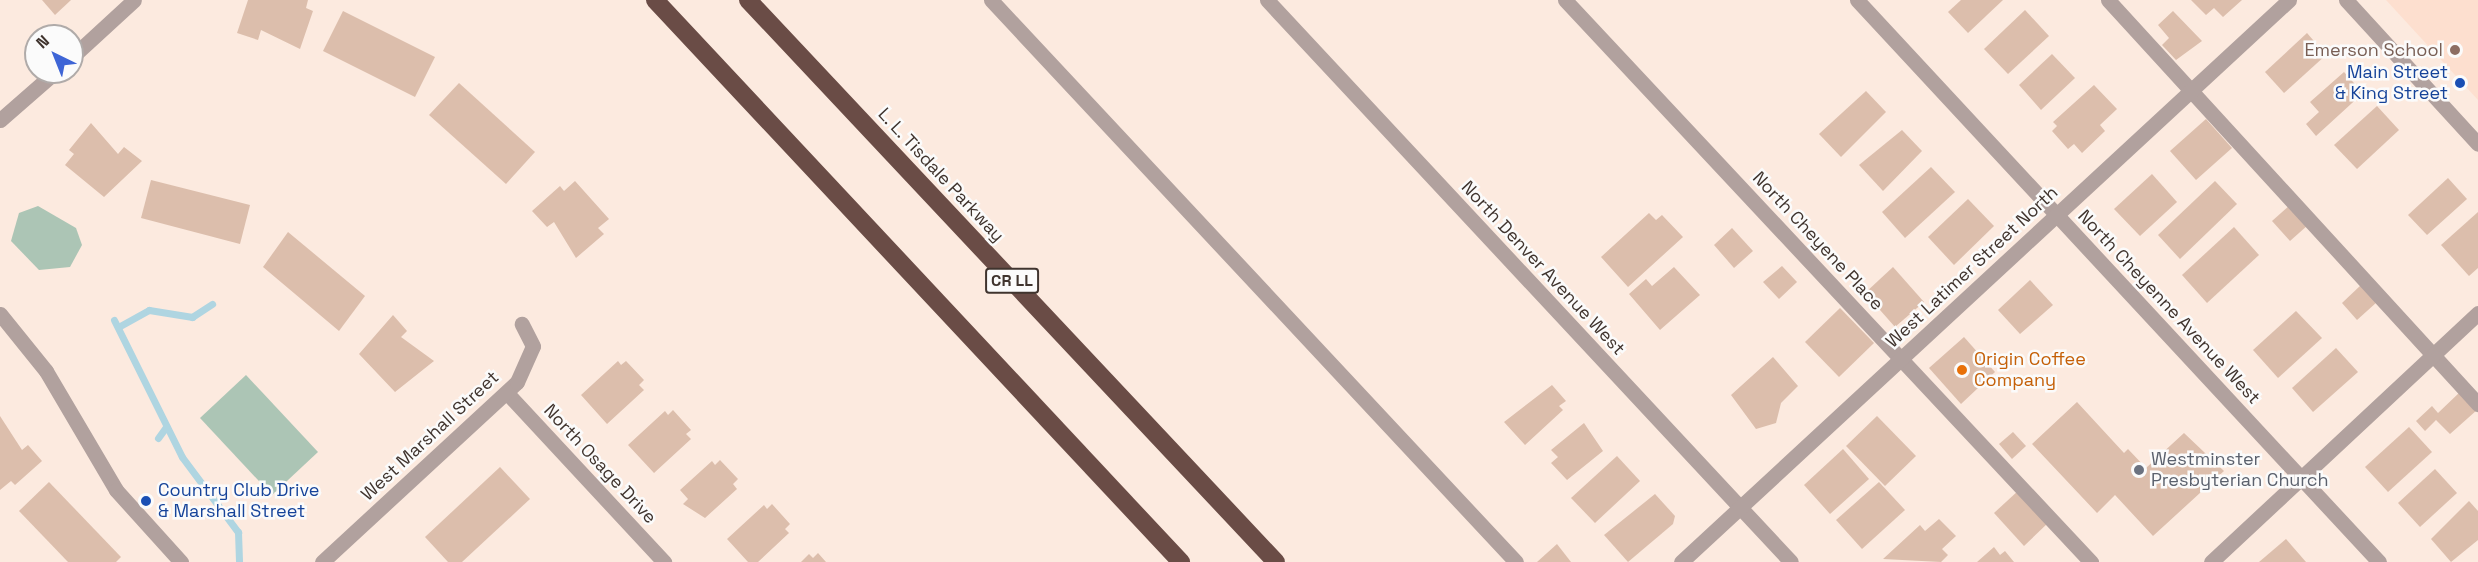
<!DOCTYPE html>
<style>
body{margin:0}
#map{position:relative;width:2478px;height:562px;overflow:hidden;background:#fceadf;font-family:"Space Grotesk",sans-serif}
div>[style]{position:absolute}
.built>*{inset:0;background:#fddfcf}
.green>*{inset:0;background:#acc5b5}
.stream>*{height:7px;margin:-3.5px;padding:0 3.5px;transform-origin:3.5px;border-radius:3.5px;background:#afd5e1}
.building>*{inset:0;background:#dcbeac}
.minor>*{height:15px;margin:-7.5px;padding:0 7.5px;transform-origin:7.5px;border-radius:7.5px;background:#b1a19e}
.highway>*{height:18px;margin:-9px;padding:0 9px;transform-origin:9px;border-radius:9px;background:#6a4c46}
.dots>*{width:16px;height:16px;translate:-50% -50%;box-sizing:border-box;border:3px solid #fbfbfb;border-radius:50%}
span{translate:-50% -50%;white-space:nowrap;text-align:center;line-height:1.15;-webkit-text-stroke:5px #fbfbfb;paint-order:stroke}
.shield-label span{padding:2px 4px;background:#fbfbfb;border:2px solid;border-radius:4px;-webkit-text-stroke-width:0}
.shield-label{font-size:16px;color:#40342e;font-weight:700}
.education-label{font-size:18px;color:#785e54}
.right{translate:-100% -50%;text-align:right}
.transit-label{font-size:18px;color:#164399}
.left{translate:0 -50%;text-align:left}
.street-label{font-size:18px;color:#40342e}
.food-label{font-size:18px;color:#c56008}
.worship-label{font-size:18px;color:#5b616d}
.north{position:absolute;left:24px;top:24px;width:60px;height:60px;box-sizing:border-box;background:#fbfbfb;border:2px solid #b0aba9;border-radius:50%;rotate:317deg;font-size:16px;font-weight:700;line-height:24px;text-align:center;color:#40342e}
.north::after{content:'';display:block;margin:auto;width:21px;height:27px;background:#3e65d6;clip-path:polygon(50% 0,100% 100%,50% 72%,0 100%)}
</style>
<div id="map">
<div class="built">
<div style="clip-path:polygon(2386px 0,2478px 0,2478px 100px)"></div>
</div>
<div class="green">
<div style="clip-path:polygon(38px 206px,76px 228px,82px 245px,70px 267px,39px 270px,11px 241px,19px 213px)"></div>
<div style="clip-path:polygon(246px 375px,318px 452px,272px 495px,200px 418px)"></div>
</div>
<div class="stream">
<div style="left:114px;top:320px;width:153px;rotate:63.6deg"></div>
<div style="left:182px;top:457px;width:94px;rotate:53.3deg"></div>
<div style="left:238px;top:532px;width:30px;rotate:88deg"></div>
<div style="left:120px;top:326px;width:33px;rotate:-29deg"></div>
<div style="left:149px;top:310px;width:44px;rotate:9.2deg"></div>
<div style="left:192px;top:317px;width:24px;rotate:-33deg"></div>
<div style="left:158px;top:438px;width:14px;rotate:-54deg"></div>
</div>
<div class="building">
<div style="clip-path:polygon(42px 0,71px 0,55px 15px)"></div>
<div style="clip-path:polygon(248px 0,308px 0,306px 8px,313px 11px,300px 49px,261px 30px,258px 40px,237px 33px)"></div>
<div style="clip-path:polygon(1961px 0,2003px 0,1968px 33px,1948px 12px)"></div>
<div style="clip-path:polygon(2191px 0,2242px 0,2223px 17px,2214px 8px,2206px 15px)"></div>
<div style="clip-path:polygon(2025px 10px,2049px 36px,2008px 74px,1984px 49px)"></div>
<div style="clip-path:polygon(343px 11px,435px 57px,415px 97px,323px 51px)"></div>
<div style="clip-path:polygon(2173px 11px,2202px 41px,2176px 60px,2162px 45px,2169px 38px,2158px 25px)"></div>
<div style="clip-path:polygon(2307px 33px,2326px 55px,2284px 93px,2265px 72px)"></div>
<div style="clip-path:polygon(2052px 54px,2075px 78px,2041px 110px,2019px 85px)"></div>
<div style="clip-path:polygon(2344px 72px,2363px 93px,2316px 136px,2306px 124px,2319px 112px,2310px 102px)"></div>
<div style="clip-path:polygon(459px 83px,535px 152px,506px 184px,429px 115px)"></div>
<div style="clip-path:polygon(2094px 85px,2117px 109px,2100px 125px,2105px 131px,2082px 153px,2074px 144px,2068px 149px,2052px 131px,2057px 126px,2053px 122px)"></div>
<div style="clip-path:polygon(1866px 91px,1886px 112px,1841px 157px,1819px 134px)"></div>
<div style="clip-path:polygon(2377px 106px,2399px 130px,2357px 169px,2334px 145px)"></div>
<div style="clip-path:polygon(2206px 119px,2232px 148px,2196px 180px,2170px 151px)"></div>
<div style="clip-path:polygon(91px 123px,118px 154px,124px 147px,142px 161px,104px 197px,65px 165px,74px 154px,69px 150px)"></div>
<div style="clip-path:polygon(1902px 130px,1922px 151px,1883px 191px,1859px 165px)"></div>
<div style="clip-path:polygon(1931px 167px,1955px 192px,1905px 238px,1882px 212px)"></div>
<div style="clip-path:polygon(2152px 174px,2177px 202px,2140px 236px,2114px 209px)"></div>
<div style="clip-path:polygon(2448px 178px,2467px 199px,2427px 235px,2408px 215px)"></div>
<div style="clip-path:polygon(151px 180px,250px 205px,240px 244px,141px 218px)"></div>
<div style="clip-path:polygon(575px 181px,609px 219px,598px 228px,604px 234px,576px 258px,554px 222px,547px 227px,532px 211px,560px 186px,564px 191px)"></div>
<div style="clip-path:polygon(2215px 181px,2237px 204px,2180px 259px,2158px 235px)"></div>
<div style="clip-path:polygon(1968px 199px,1994px 226px,1954px 265px,1928px 237px)"></div>
<div style="clip-path:polygon(2290px 205px,2308px 225px,2290px 241px,2272px 221px)"></div>
<div style="clip-path:polygon(2478px 212px,2478px 268px,2469px 276px,2441px 245px)"></div>
<div style="clip-path:polygon(1649px 213px,1656px 220px,1662px 215px,1683px 237px,1628px 287px,1601px 257px)"></div>
<div style="clip-path:polygon(2234px 227px,2259px 255px,2207px 303px,2182px 275px)"></div>
<div style="clip-path:polygon(1732px 228px,1753px 251px,1734px 268px,1714px 245px)"></div>
<div style="clip-path:polygon(288px 232px,365px 296px,339px 331px,263px 267px)"></div>
<div style="clip-path:polygon(1782px 266px,1797px 282px,1779px 299px,1763px 282px)"></div>
<div style="clip-path:polygon(1674px 267px,1700px 295px,1660px 330px,1629px 294px,1646px 279px,1652px 286px)"></div>
<div style="clip-path:polygon(1893px 267px,1924px 302px,1895px 327px,1865px 293px)"></div>
<div style="clip-path:polygon(2030px 280px,2053px 305px,2020px 334px,1998px 310px)"></div>
<div style="clip-path:polygon(2361px 285px,2377px 302px,2357px 320px,2342px 303px)"></div>
<div style="clip-path:polygon(1840px 308px,1874px 343px,1839px 377px,1805px 342px)"></div>
<div style="clip-path:polygon(2296px 311px,2322px 338px,2278px 378px,2253px 350px)"></div>
<div style="clip-path:polygon(393px 315px,407px 331px,401px 337px,434px 361px,395px 392px,359px 354px)"></div>
<div style="clip-path:polygon(1964px 337px,1995px 372px,1961px 404px,1929px 368px)"></div>
<div style="clip-path:polygon(2336px 348px,2358px 372px,2313px 412px,2292px 388px)"></div>
<div style="clip-path:polygon(1773px 357px,1798px 386px,1781px 403px,1776px 423px,1756px 429px,1731px 395px)"></div>
<div style="clip-path:polygon(618px 361px,621px 365px,626px 361px,644px 380px,639px 385px,644px 390px,607px 424px,581px 395px)"></div>
<div style="clip-path:polygon(1552px 385px,1566px 401px,1559px 406px,1563px 410px,1525px 445px,1504px 422px)"></div>
<div style="clip-path:polygon(2460px 392px,2477px 410px,2450px 434px,2436px 420px,2425px 431px,2416px 421px,2432px 406px,2438px 413px)"></div>
<div style="clip-path:polygon(2077px 402px,2124px 453px,2128px 449px,2146px 468px,2184px 433px,2224px 471px,2153px 536px,2115px 495px,2097px 513px,2032px 444px)"></div>
<div style="clip-path:polygon(673px 410px,691px 430px,686px 434px,691px 439px,654px 473px,628px 445px,665px 411px,668px 415px)"></div>
<div style="clip-path:polygon(0 416px,22px 450px,28px 445px,42px 461px,15px 485px,11px 481px,0 490px)"></div>
<div style="clip-path:polygon(1877px 416px,1916px 456px,1885px 486px,1846px 446px)"></div>
<div style="clip-path:polygon(1584px 423px,1603px 451px,1567px 480px,1551px 463px,1558px 457px,1551px 450px)"></div>
<div style="clip-path:polygon(2409px 427px,2432px 452px,2388px 492px,2365px 467px)"></div>
<div style="clip-path:polygon(2013px 432px,2026px 446px,2012px 459px,1999px 444px)"></div>
<div style="clip-path:polygon(1843px 449px,1869px 479px,1830px 514px,1804px 485px)"></div>
<div style="clip-path:polygon(1617px 456px,1640px 481px,1595px 523px,1571px 498px)"></div>
<div style="clip-path:polygon(720px 460px,738px 479px,733px 484px,737px 489px,705px 518px,683px 504px,688px 499px,680px 490px,712px 461px,715px 465px)"></div>
<div style="clip-path:polygon(500px 467px,530px 499px,462px 562px,448px 562px,425px 537px)"></div>
<div style="clip-path:polygon(2435px 469px,2457px 493px,2420px 527px,2398px 503px)"></div>
<div style="clip-path:polygon(49px 482px,121px 557px,116px 562px,68px 562px,19px 511px)"></div>
<div style="clip-path:polygon(1879px 482px,1905px 510px,1862px 549px,1836px 520px)"></div>
<div style="clip-path:polygon(2019px 490px,2049px 522px,2024px 546px,1994px 513px)"></div>
<div style="clip-path:polygon(1655px 494px,1675px 516px,1673px 524px,1628px 562px,1604px 535px)"></div>
<div style="clip-path:polygon(2469px 501px,2478px 511px,2478px 540px,2451px 562px,2431px 539px)"></div>
<div style="clip-path:polygon(772px 504px,790px 524px,785px 529px,789px 533px,758px 562px,748px 562px,727px 539px,764px 505px,767px 509px)"></div>
<div style="clip-path:polygon(1939px 519px,1956px 536px,1942px 549px,1948px 555px,1941px 562px,1883px 559px,1920px 525px,1925px 531px)"></div>
<div style="clip-path:polygon(2286px 539px,2306px 562px,2259px 562px)"></div>
<div style="clip-path:polygon(1557px 544px,1571px 562px,1537px 562px)"></div>
<div style="clip-path:polygon(1994px 547px,2000px 555px,2005px 551px,2014px 562px,1977px 562px)"></div>
<div style="clip-path:polygon(818px 553px,826px 562px,801px 562px,809px 554px,813px 558px)"></div>
</div>
<div class="minor">
<div style="left:991px;top:0;width:769px;rotate:46.95deg"></div>
<div style="left:1267px;top:0;width:768px;rotate:47deg"></div>
<div style="left:1565px;top:0;width:770px;rotate:46.9deg"></div>
<div style="left:1857px;top:0;width:767px;rotate:47.11deg"></div>
<div style="left:2108px;top:0;width:548px;rotate:47.52deg"></div>
<div style="left:2346px;top:0;width:195px;rotate:47.5deg"></div>
<div style="left:72px;top:57px;width:84px;rotate:-42.6deg"></div>
<div style="left:0;top:120px;width:73px;rotate:-41.1deg"></div>
<div style="left:0;top:314px;width:73px;rotate:51.1deg"></div>
<div style="left:46px;top:371px;width:138px;rotate:59.5deg"></div>
<div style="left:116px;top:490px;width:97px;rotate:47.9deg"></div>
<div style="left:507px;top:393px;width:231px;rotate:47.1deg"></div>
<div style="left:322px;top:562px;width:265px;rotate:-42.7deg"></div>
<div style="left:517px;top:382px;width:39px;rotate:-66deg"></div>
<div style="left:533px;top:346px;width:25px;rotate:-117deg"></div>
<div style="left:1681px;top:562px;width:828px;rotate:-42.75deg"></div>
<div style="left:2211px;top:562px;width:365px;rotate:-43deg"></div>
</div>
<div class="highway">
<div style="left:655px;top:0;width:770px;rotate:46.9deg"></div>
<div style="left:748px;top:0;width:771px;rotate:46.79deg"></div>
</div>
<div class="dots">
<div style="left:2455px;top:50px;background:#8d6e63"></div>
<div style="left:2460px;top:83px;background:#1a4fb4"></div>
<div style="left:1962px;top:370px;background:#e8710a"></div>
<div style="left:2139px;top:470px;background:#6b7280"></div>
<div style="left:146px;top:501px;background:#1a4fb4"></div>
</div>
<div class="shield-label">
<span style="left:1012px;top:281px">CR LL</span>
</div>
<div class="education-label">
<span class="right" style="left:2443px;top:50px">Emerson School</span>
</div>
<div class="transit-label">
<span class="right" style="left:2448px;top:83px">Main Street<br>&amp; King Street</span>
<span class="left" style="left:158px;top:501px">Country Club Drive<br>&amp; Marshall Street</span>
</div>
<div class="street-label">
<span style="left:941px;top:175px;rotate:47deg">L. L. Tisdale Parkway</span>
<span style="left:1818px;top:241px;rotate:47deg">North Cheyene Place</span>
<span style="left:1972px;top:267px;rotate:-43deg">West Latimer Street North</span>
<span style="left:1543px;top:268px;rotate:47deg">North Denver Avenue West</span>
<span style="left:2169px;top:307px;rotate:47deg">North Cheyenne Avenue West</span>
<span style="left:430px;top:436px;rotate:-43deg">West Marshall Street</span>
<span style="left:600px;top:464px;rotate:47deg">North Osage Drive</span>
</div>
<div class="food-label">
<span class="left" style="left:1974px;top:370px">Origin Coffee<br>Company</span>
</div>
<div class="worship-label">
<span class="left" style="left:2151px;top:470px">Westminster<br>Presbyterian Church</span>
</div>
<div class="north">N</div>
</div>
